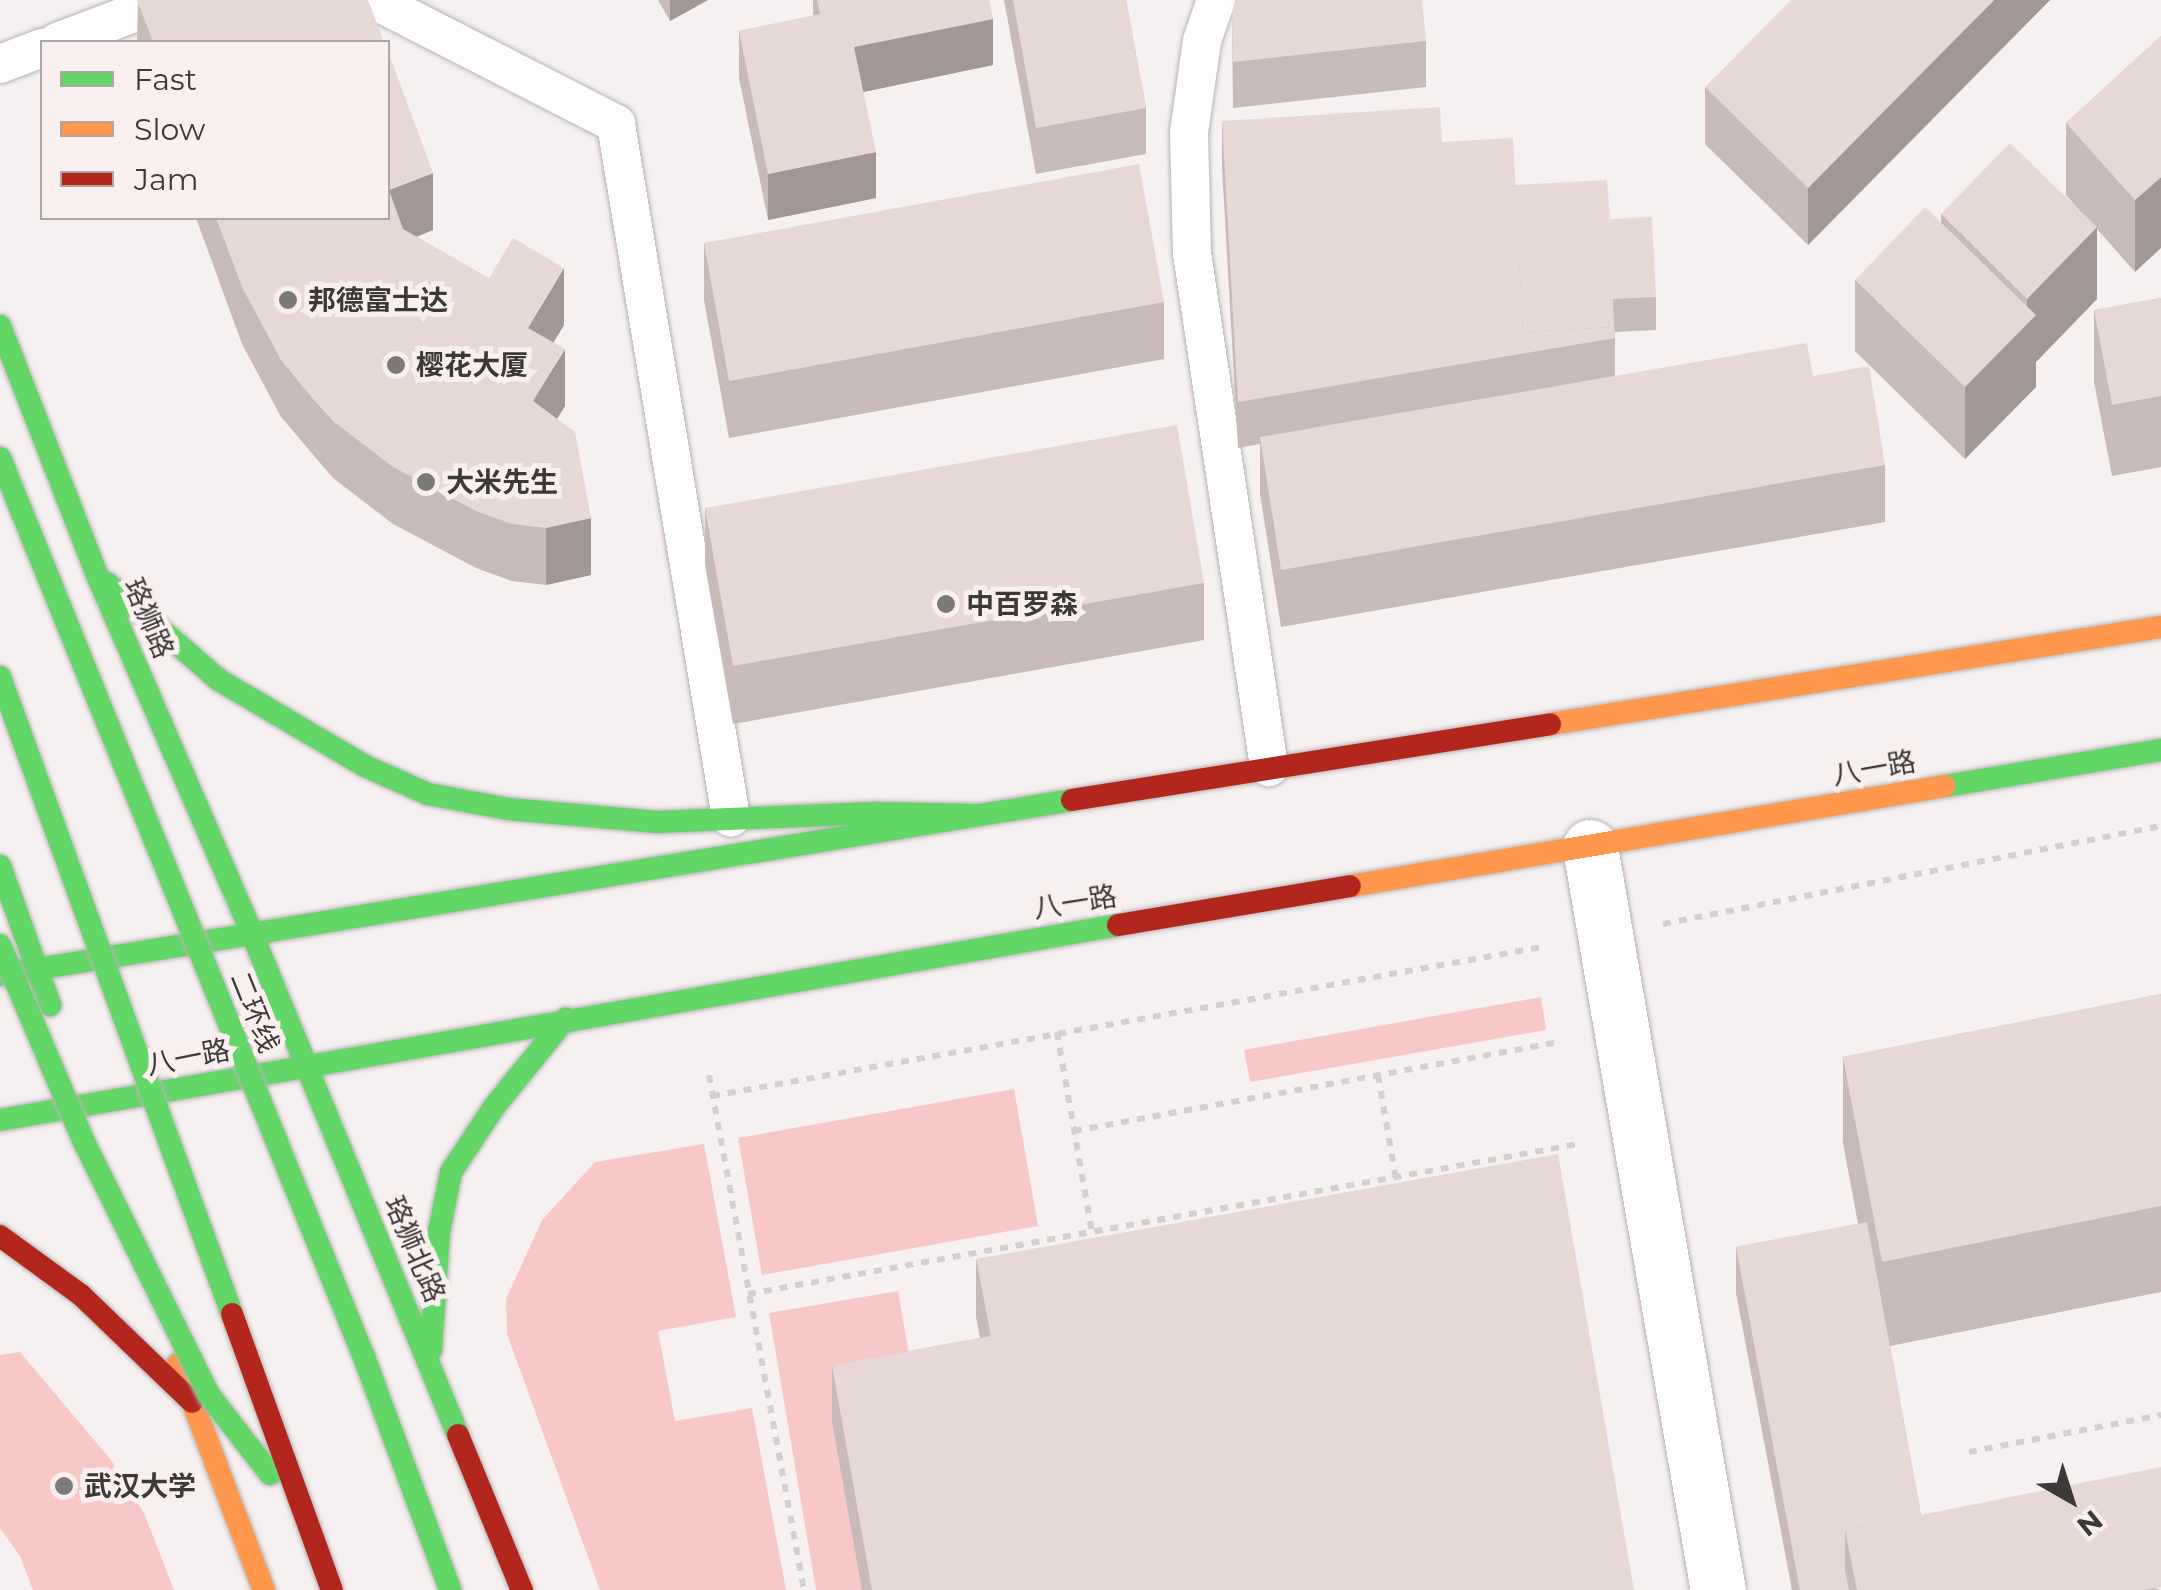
<!DOCTYPE html>
<meta charset="utf-8">
<style>
body{margin:0}
#map{position:relative;width:2161px;height:1590px;overflow:hidden;background:#f6f1f0;font-family:Montserrat,"Noto Sans SC",sans-serif}
div>[style]{position:absolute}
.green>*{inset:0;background:#f8c8c6}
.path>*{height:6px;margin-top:-3px;transform-origin:0;background:repeating-linear-gradient(90deg,#d2d0d0 0 8px,transparent 0 16px)}
.roads{filter:drop-shadow(0 0 2px #b7b4b4) drop-shadow(0 0 2px #b7b4b4)}
.lane>*{height:38px;margin:-19px;padding:0 19px;transform-origin:19px;border-radius:19px;background:#fefdfd}
.street>*{height:55px;margin:-27.5px;padding:0 27.5px;transform-origin:27.5px;border-radius:27.5px;background:#fefdfd}
.fast>*{height:22px;margin:-11px;padding:0 11px;transform-origin:11px;border-radius:11px;background:#63d668}
.slow>*{height:22px;margin:-11px;padding:0 11px;transform-origin:11px;border-radius:11px;background:#ff974d}
.jam>*{height:22px;margin:-11px;padding:0 11px;transform-origin:11px;border-radius:11px;background:#b3261e}
.bridges{filter:drop-shadow(0 0 2px #b7b4b4) drop-shadow(0 0 2px #b7b4b4)}
.fast-bridge>*{height:22px;margin:-11px;padding:0 11px;transform-origin:11px;border-radius:11px;background:#63d668}
.jam-bridge>*{height:22px;margin:-11px;padding:0 11px;transform-origin:11px;border-radius:11px;background:#b3261e}
.wall>*{inset:0;background:#c7bab8}
.shaded-wall>*{inset:0;background:#a29796}
.building>*{inset:0;background:#e7d8d6}
.dots>*{width:28px;height:28px;translate:-50% -50%;box-sizing:border-box;border:5px solid #f8efee;border-radius:50%}
span{translate:-50% -50%;white-space:nowrap;text-align:center;line-height:1.15;-webkit-text-stroke:10px #f8efee;paint-order:stroke}
.poi-label{font-size:28px;color:#3d3939;font-weight:700}
.left{translate:0 -50%;text-align:left}
.street-label{font-size:28px;color:#3d3939}
.legend{position:absolute;left:40px;top:40px;width:350px;height:180px;box-sizing:border-box;background:#f8efee;border:2px solid #ada6a6;margin:0;padding:12px 18px;list-style:none;font-size:30px;color:#3d3939}
.legend li{display:flex;align-items:center;gap:20px;height:50px}
.legend b{width:50px;border:2px solid #ada6a6}
.north{position:absolute;left:2021px;top:1450px;width:100px;height:100px;-webkit-text-stroke:8px #f8efee;paint-order:stroke;rotate:141deg;font-size:28px;font-weight:700;line-height:40px;text-align:center;color:#3d3939}
.north::after{content:'';display:block;margin:auto;width:35px;height:45px;background:#3d3939;clip-path:polygon(50% 0,100% 100%,50% 72%,0 100%)}
</style>
<div id="map">
<div class="green">
<div style="clip-path:polygon(1541px 997px,1546px 1030px,1250px 1082px,1244px 1050px)"></div>
<div style="clip-path:polygon(1014px 1089px,1038px 1226px,762px 1275px,738px 1138px)"></div>
<div style="clip-path:polygon(704px 1144px,736px 1317px,658px 1331px,675px 1421px,752px 1408px,786px 1590px,600px 1590px,507px 1334px,506px 1299px,542px 1220px,595px 1162px)"></div>
<div style="clip-path:polygon(898px 1291px,918px 1407px,862px 1590px,816px 1590px,769px 1313px)"></div>
<div style="clip-path:polygon(20px 1352px,111px 1460px,144px 1513px,174px 1590px,33px 1590px,20px 1556px,0 1528px,0 1355px)"></div>
</div>
<div class="path">
<div style="left:1663px;top:924px;width:508px;rotate:-11.13deg"></div>
<div style="left:1057px;top:1032px;width:203px;rotate:80.1deg"></div>
<div style="left:709px;top:1075px;width:524px;rotate:79.55deg"></div>
<div style="left:1378px;top:1075px;width:106px;rotate:80.2deg"></div>
<div style="left:712px;top:1096px;width:848px;rotate:-10.18deg"></div>
<div style="left:1074px;top:1131px;width:494px;rotate:-10.4deg"></div>
<div style="left:748px;top:1294px;width:843px;rotate:-10.24deg"></div>
<div style="left:1969px;top:1452px;width:196px;rotate:-10.9deg"></div>
</div>
<div class="roads">
<div class="lane">
<div style="left:374px;top:0;width:272px;rotate:27.1deg"></div>
<div style="left:616px;top:124px;width:703px;rotate:80.59deg"></div>
<div style="left:1216px;top:0;width:43px;rotate:108.9deg"></div>
<div style="left:1202px;top:41px;width:92px;rotate:98.1deg"></div>
<div style="left:1189px;top:132px;width:121px;rotate:88.6deg"></div>
<div style="left:1192px;top:253px;width:520px;rotate:81.48deg"></div>
<div style="left:57px;top:42px;width:119px;rotate:-20.7deg"></div>
<div style="left:0;top:64px;width:45px;rotate:-20.9deg"></div>
</div>
<div class="street">
<div style="left:1590px;top:847px;width:754px;rotate:80.23deg"></div>
</div>
<div class="fast">
<div style="left:0;top:326px;width:267px;rotate:68.7deg"></div>
<div style="left:97px;top:575px;width:388px;rotate:66.6deg"></div>
<div style="left:251px;top:931px;width:545px;rotate:67.67deg"></div>
<div style="left:107px;top:583px;width:148px;rotate:40.9deg"></div>
<div style="left:219px;top:680px;width:169px;rotate:30.5deg"></div>
<div style="left:365px;top:766px;width:69px;rotate:24deg"></div>
<div style="left:428px;top:794px;width:81px;rotate:10.6deg"></div>
<div style="left:508px;top:809px;width:150px;rotate:5deg"></div>
<div style="left:657px;top:822px;width:216px;rotate:-2.4deg"></div>
<div style="left:873px;top:813px;width:103px;rotate:1.1deg"></div>
<div style="left:1945px;top:786px;width:219px;rotate:-9.5deg"></div>
<div style="left:0;top:866px;width:148px;rotate:70.2deg"></div>
<div style="left:0;top:975px;width:1086px;rotate:-9.27deg"></div>
<div style="left:0;top:1120px;width:1135px;rotate:-9.89deg"></div>
<div style="left:431px;top:1350px;width:118px;rotate:-86.1deg"></div>
<div style="left:439px;top:1232px;width:61px;rotate:-78.7deg"></div>
<div style="left:451px;top:1172px;width:78px;rotate:-56.5deg"></div>
<div style="left:494px;top:1107px;width:114px;rotate:-51deg"></div>
</div>
<div class="slow">
<div style="left:1550px;top:724px;width:619px;rotate:-9.02deg"></div>
<div style="left:1350px;top:886px;width:603px;rotate:-9.54deg"></div>
<div style="left:178px;top:1364px;width:242px;rotate:69.2deg"></div>
</div>
<div class="jam">
<div style="left:1072px;top:800px;width:484px;rotate:-9deg"></div>
<div style="left:1118px;top:925px;width:235px;rotate:-9.5deg"></div>
<div style="left:0;top:1236px;width:100px;rotate:36.1deg"></div>
<div style="left:81px;top:1295px;width:154px;rotate:43.9deg"></div>
<div style="left:458px;top:1435px;width:168px;rotate:67.6deg"></div>
</div>
</div>
<div class="bridges">
<div class="fast-bridge">
<div style="left:0;top:458px;width:970px;rotate:67.96deg"></div>
<div style="left:364px;top:1357px;width:248px;rotate:69.7deg"></div>
<div style="left:0;top:677px;width:678px;rotate:69.99deg"></div>
<div style="left:0;top:945px;width:214px;rotate:66.9deg"></div>
<div style="left:84px;top:1142px;width:282px;rotate:63.7deg"></div>
<div style="left:209px;top:1395px;width:100px;rotate:52.3deg"></div>
</div>
<div class="jam-bridge">
<div style="left:232px;top:1314px;width:294px;rotate:70.1deg"></div>
</div>
</div>
<div class="wall">
<div style="clip-path:polygon(138px 0,384px 42px,137px 42px)"></div>
<div style="clip-path:polygon(658px 0,708px 0,670px 21px)"></div>
<div style="clip-path:polygon(813px 0,989px 0,993px 65px,863px 92px,876px 198px,768px 220px,739px 78px,739px 31px,813px 16px)"></div>
<div style="clip-path:polygon(1004px 0,1126px 0,1146px 108px,1146px 154px,1036px 174px)"></div>
<div style="clip-path:polygon(2050px 0,1808px 245px,1705px 144px,1705px 87px)"></div>
<div style="clip-path:polygon(1232px 12px,1426px 41px,1426px 87px,1233px 108px)"></div>
<div style="clip-path:polygon(2161px 36px,2135px 272px,2097px 229px,2097px 299px,2036px 362px,2036px 387px,1965px 459px,1855px 351px,1855px 280px,1941px 223px,1941px 214px,2079px 210px,2066px 195px,2066px 123px)"></div>
<div style="clip-path:polygon(1222px 121px,1442px 142px,1515px 186px,1610px 219px,1656px 297px,1656px 330px,1615px 332px,1615px 376px,1813px 376px,1885px 465px,1885px 522px,1281px 627px,1260px 494px,1260px 444px,1238px 448px,1222px 167px)"></div>
<div style="clip-path:polygon(196px 218px,388px 218px,433px 230px,417px 237px,564px 325px,553px 342px,565px 406px,557px 418px,591px 575px,546px 585px,512px 581px,476px 568px,393px 524px,333px 478px,281px 417px,242px 344px)"></div>
<div style="clip-path:polygon(704px 243px,1164px 302px,1164px 359px,729px 438px,704px 300px)"></div>
<div style="clip-path:polygon(2161px 298px,2161px 467px,2112px 476px,2094px 382px,2094px 310px)"></div>
<div style="clip-path:polygon(705px 508px,1204px 583px,1204px 640px,733px 724px,705px 565px)"></div>
<div style="clip-path:polygon(2161px 994px,2161px 1292px,1890px 1346px,1921px 1515px,2161px 1590px,1792px 1590px,1736px 1293px,1736px 1247px,1858px 1224px,1843px 1143px,1843px 1057px)"></div>
<div style="clip-path:polygon(976px 1259px,1634px 1590px,862px 1590px,832px 1422px,832px 1365px,980px 1338px,976px 1317px)"></div>
</div>
<div class="shaded-wall">
<div style="clip-path:polygon(670px 0,708px 0,670px 21px)"></div>
<div style="clip-path:polygon(1994px 0,2050px 0,1808px 245px,1808px 188px)"></div>
<div style="clip-path:polygon(993px 19px,993px 65px,854px 94px,854px 47px)"></div>
<div style="clip-path:polygon(876px 152px,876px 198px,768px 220px,768px 174px)"></div>
<div style="clip-path:polygon(433px 173px,433px 230px,389px 247px,389px 190px)"></div>
<div style="clip-path:polygon(2161px 177px,2161px 248px,2135px 272px,2135px 200px)"></div>
<div style="clip-path:polygon(2097px 227px,2097px 299px,2036px 362px,2036px 387px,1965px 459px,1965px 387px,2027px 323px,2027px 299px)"></div>
<div style="clip-path:polygon(564px 268px,564px 325px,528px 385px,528px 328px)"></div>
<div style="clip-path:polygon(565px 349px,565px 406px,533px 458px,533px 401px)"></div>
<div style="clip-path:polygon(591px 518px,591px 575px,546px 585px,546px 528px)"></div>
</div>
<div class="building">
<div style="clip-path:polygon(137px 0,368px 0,384px 42px,153px 42px)"></div>
<div style="clip-path:polygon(817px 0,989px 0,993px 19px,854px 47px,876px 152px,768px 174px,739px 31px,820px 14px)"></div>
<div style="clip-path:polygon(1013px 0,1126px 0,1146px 108px,1036px 128px)"></div>
<div style="clip-path:polygon(1236px 0,1422px 0,1426px 41px,1233px 62px,1232px 12px)"></div>
<div style="clip-path:polygon(1791px 0,1994px 0,1808px 188px,1705px 87px)"></div>
<div style="clip-path:polygon(2161px 36px,2161px 177px,2135px 200px,2066px 123px)"></div>
<div style="clip-path:polygon(388px 51px,433px 173px,389px 190px,403px 229px,489px 278px,513px 238px,564px 268px,528px 328px,565px 349px,533px 401px,575px 432px,591px 518px,546px 528px,512px 524px,476px 511px,393px 467px,333px 421px,313px 399px,281px 360px,242px 287px,216px 218px,388px 218px)"></div>
<div style="clip-path:polygon(1440px 107px,1442px 142px,1513px 138px,1523px 332px,1614px 327px,1615px 338px,1238px 402px,1222px 121px)"></div>
<div style="clip-path:polygon(2010px 143px,2097px 227px,2027px 299px,1941px 214px)"></div>
<div style="clip-path:polygon(1139px 164px,1164px 302px,729px 381px,704px 243px)"></div>
<div style="clip-path:polygon(1607px 180px,1610px 219px,1652px 217px,1656px 297px,1613px 299px,1614px 327px,1523px 332px,1515px 185px)"></div>
<div style="clip-path:polygon(1925px 207px,2036px 315px,1965px 387px,1855px 280px)"></div>
<div style="clip-path:polygon(2161px 298px,2161px 396px,2112px 405px,2094px 310px)"></div>
<div style="clip-path:polygon(1807px 343px,1813px 376px,1869px 366px,1885px 465px,1281px 570px,1260px 437px)"></div>
<div style="clip-path:polygon(1177px 425px,1204px 583px,733px 666px,705px 508px)"></div>
<div style="clip-path:polygon(2161px 994px,2161px 1206px,1882px 1262px,1843px 1057px)"></div>
<div style="clip-path:polygon(1558px 1154px,1634px 1590px,872px 1590px,832px 1365px,991px 1336px,976px 1259px)"></div>
<div style="clip-path:polygon(1867px 1222px,1921px 1515px,1845px 1530px,1845px 1570px,1849px 1590px,1800px 1590px,1736px 1247px)"></div>
<div style="clip-path:polygon(2161px 1467px,2161px 1587px,2145px 1590px,1857px 1590px,1845px 1530px)"></div>
</div>
<div class="dots">
<div style="left:288px;top:300px;background:#7e7979"></div>
<div style="left:396px;top:365px;background:#7e7979"></div>
<div style="left:426px;top:482px;background:#7e7979"></div>
<div style="left:946px;top:604px;background:#7e7979"></div>
<div style="left:64px;top:1486px;background:#7e7979"></div>
</div>
<div class="poi-label">
<span class="left" style="left:308px;top:300px">邦德富士达</span>
<span class="left" style="left:416px;top:365px">樱花大厦</span>
<span class="left" style="left:446px;top:482px">大米先生</span>
<span class="left" style="left:966px;top:604px">中百罗森</span>
<span class="left" style="left:84px;top:1486px">武汉大学</span>
</div>
<div class="street-label">
<span style="left:149px;top:618px;rotate:67deg">珞狮路</span>
<span style="left:1874px;top:768px;rotate:-10deg">八一路</span>
<span style="left:1075px;top:902px;rotate:-9deg">八一路</span>
<span style="left:255px;top:1012px;rotate:68deg">二环线</span>
<span style="left:188px;top:1057px;rotate:-11deg">八一路</span>
<span style="left:415px;top:1249px;rotate:67deg">珞狮北路</span>
</div>
<ul class="legend">
<li><b style="height:12px;background:#63d668"></b>Fast</li>
<li><b style="height:12px;background:#ff974d"></b>Slow</li>
<li><b style="height:12px;background:#b3261e"></b>Jam</li>
</ul>
<div class="north">N</div>
</div>
